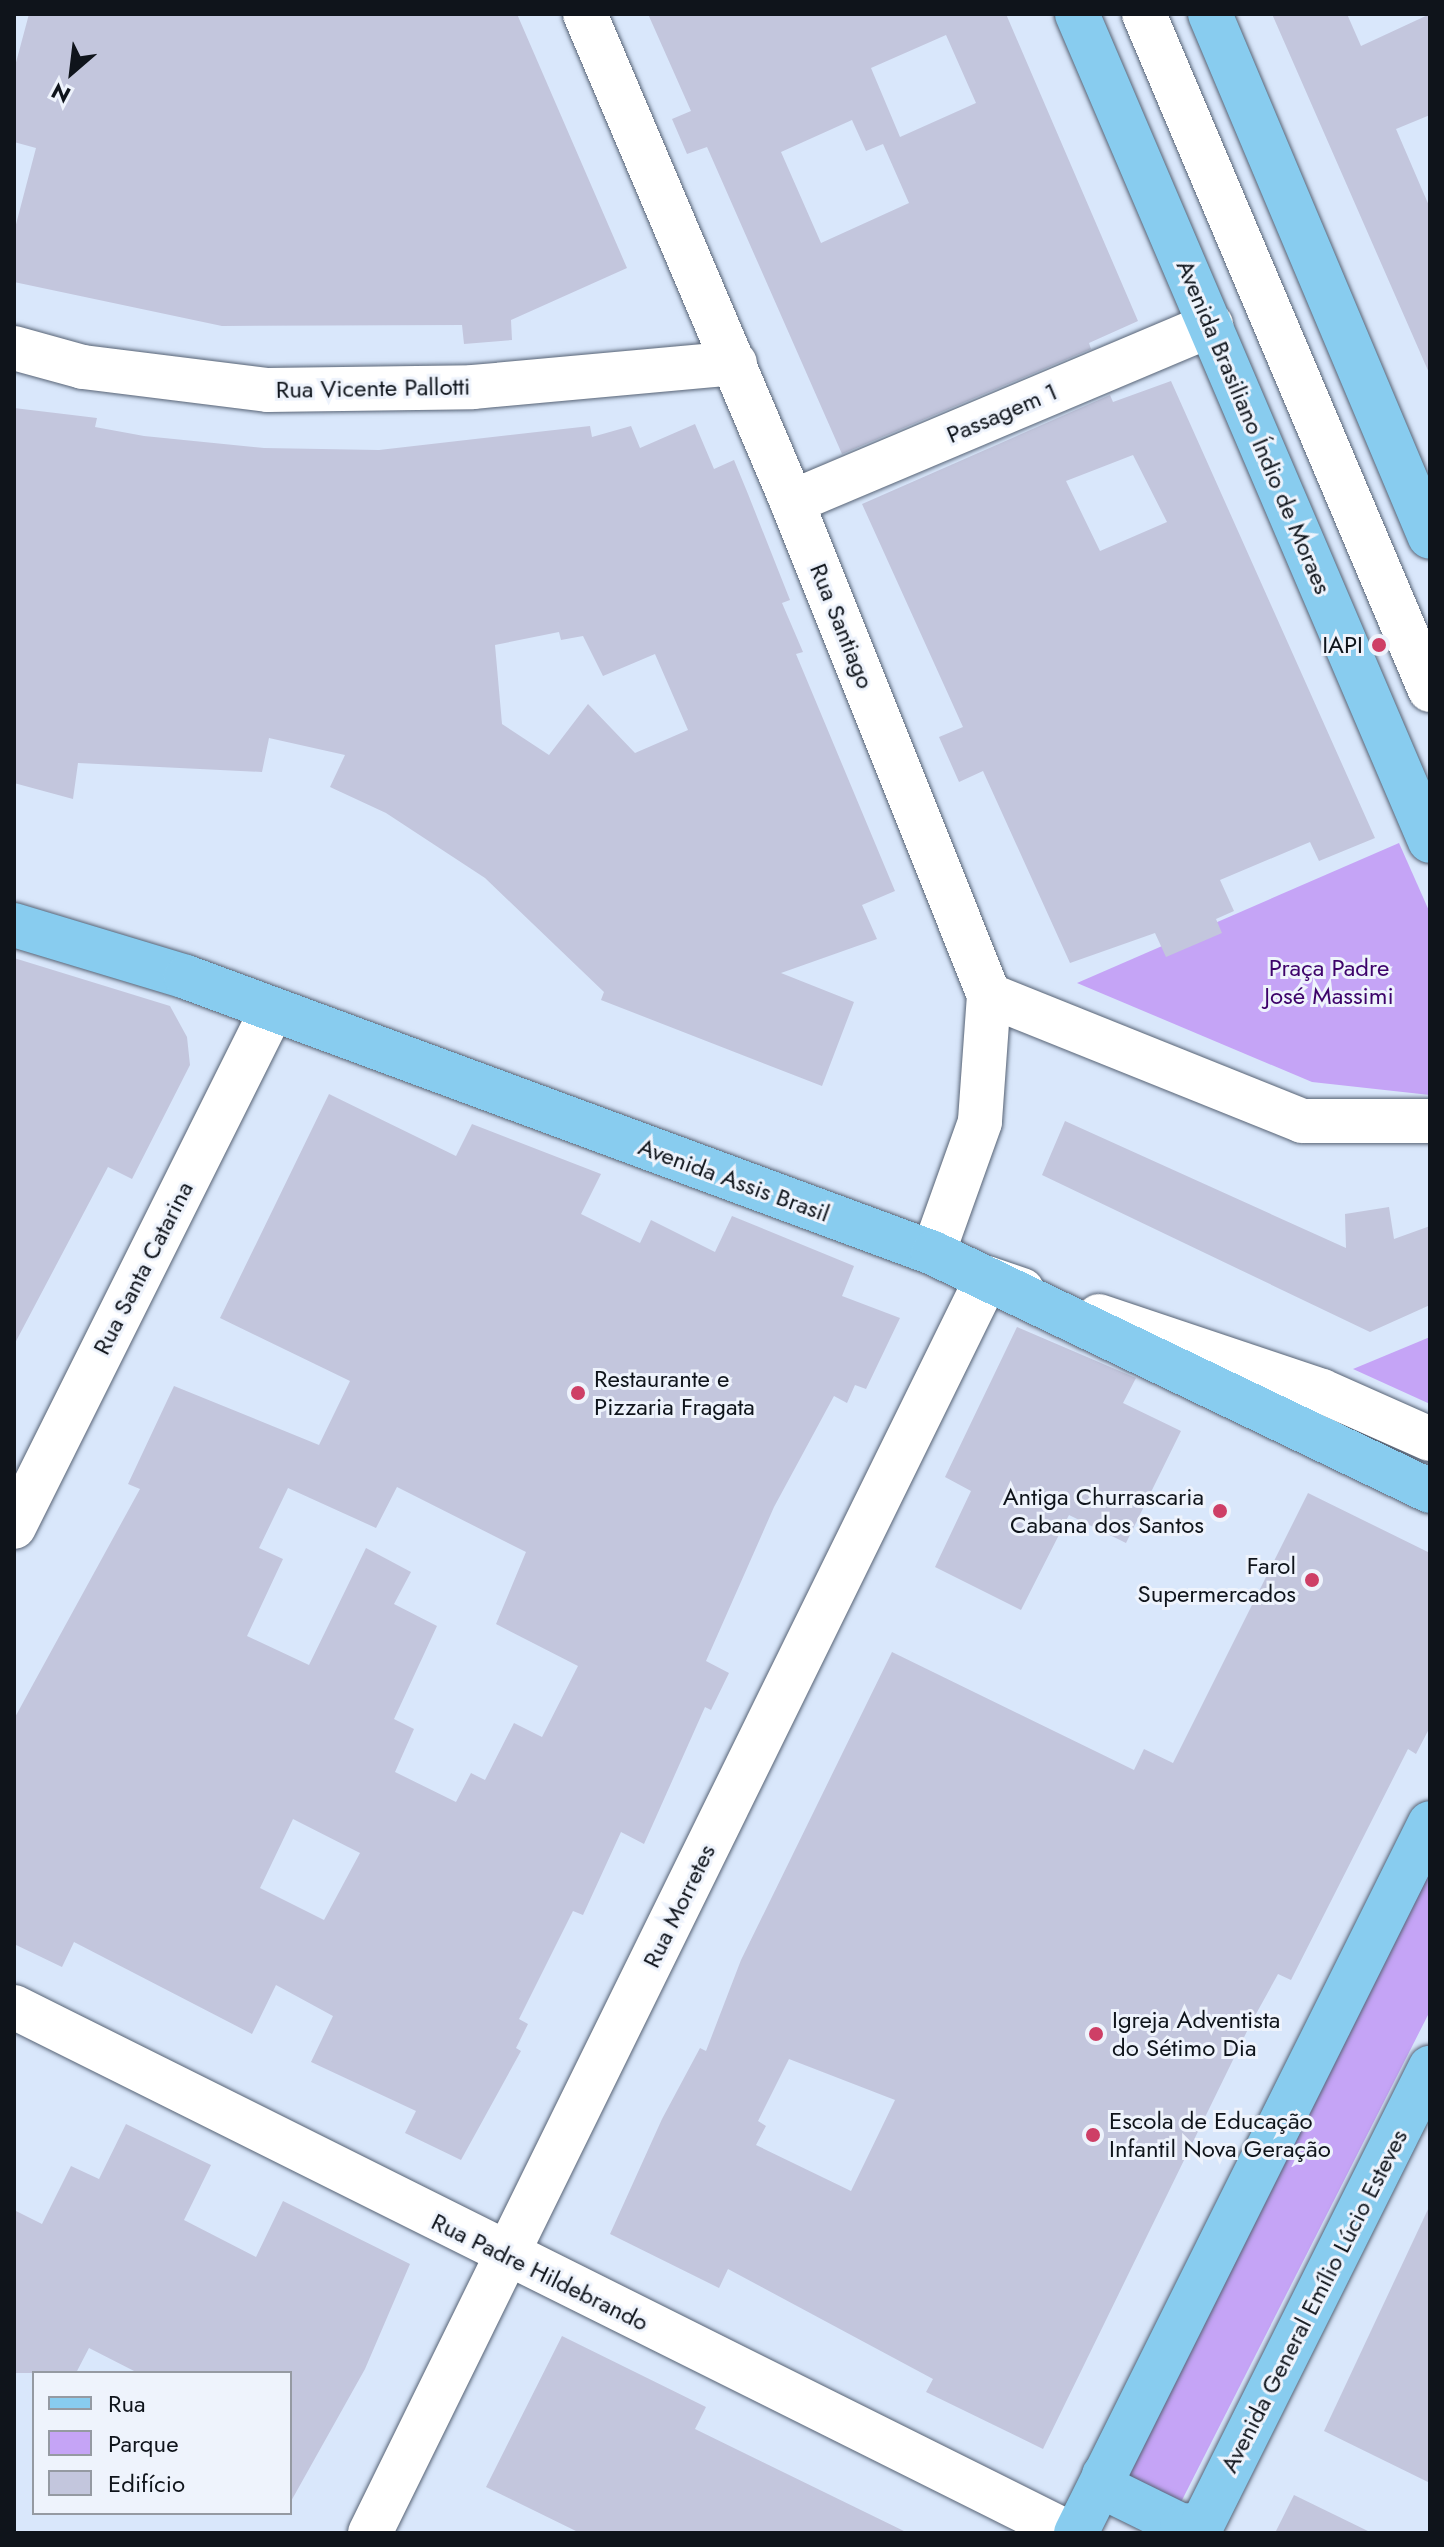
<!DOCTYPE html>
<meta charset="utf-8">
<style>
body{margin:0}
#map{position:relative;width:1444px;height:2547px;overflow:hidden;background:#d9e7fb;font-family:Jost,sans-serif}
div>[style]{position:absolute}
.green>*{inset:0;background:#c5a4f6}
.building>*{inset:0;background:#c3c6dd}
.roads{filter:drop-shadow(0 0 2px #576375) drop-shadow(0 0 2px #576375)}
.minor>*{height:44px;margin:-22px;padding:0 22px;transform-origin:22px;border-radius:22px;background:#fff}
.major>*{height:44px;margin:-22px;padding:0 22px;transform-origin:22px;border-radius:22px;background:#88ccef}
.dots>*{width:22px;height:22px;translate:-50% -50%;box-sizing:border-box;border:4px solid #eef3fc;border-radius:50%}
span{translate:-50% -50%;white-space:nowrap;text-align:center;line-height:1.15;-webkit-text-stroke:6px #eef3fc;paint-order:stroke}
.street-label{font-size:24px;color:#0f141b}
.poi-label{font-size:24px;color:#0f141b}
.right{translate:-100% -50%;text-align:right}
.left{translate:0 -50%;text-align:left}
.park-label{font-size:24px;color:#3d036a}
.frame{position:absolute;inset:0;border:16px solid #0f141b;pointer-events:none}
.legend{position:absolute;left:32px;top:2371px;width:260px;height:144px;box-sizing:border-box;background:#eef3fc;border:2px solid #959aa2;margin:0;padding:10px 14px;list-style:none;font-size:24px;color:#0f141b}
.legend li{display:flex;align-items:center;gap:16px;height:40px}
.legend b{width:40px;border:2px solid #959aa2}
.north{position:absolute;left:32px;top:32px;width:80px;height:80px;-webkit-text-stroke:6px #eef3fc;paint-order:stroke;rotate:208deg;font-size:22px;font-weight:700;line-height:32px;text-align:center;color:#0f141b}
.north::after{content:'';display:block;margin:auto;width:28px;height:36px;background:#0f141b;clip-path:polygon(50% 0,100% 100%,50% 72%,0 100%)}
</style>
<div id="map">
<div class="green">
<div style="clip-path:polygon(1399px 843px,1430px 913px,1430px 1095px,1312px 1082px,1077px 983px)"></div>
<div style="clip-path:polygon(1430px 1337px,1430px 1404px,1353px 1369px)"></div>
<div style="clip-path:polygon(1430px 1865px,1430px 2011px,1176px 2512px,1119px 2484px)"></div>
</div>
<div class="building">
<div style="clip-path:polygon(29px 14px,517px 14px,627px 268px,511px 320px,512px 340px,464px 344px,462px 325px,222px 326px,14px 282px,14px 232px,36px 148px,14px 142px,14px 70px)"></div>
<div style="clip-path:polygon(evenodd,648px 14px,1006px 14px,1138px 321px,1089px 343px,1091px 349px,842px 454px,707px 147px,687px 154px,672px 119px,691px 111px,648px 14px,946px 35px,976px 103px,900px 137px,871px 68px,946px 35px,648px 14px,852px 120px,866px 151px,883px 144px,909px 203px,821px 243px,781px 152px,852px 120px)"></div>
<div style="clip-path:polygon(1272px 14px,1347px 14px,1361px 46px,1430px 14px,1430px 115px,1396px 129px,1430px 208px,1430px 375px)"></div>
<div style="clip-path:polygon(evenodd,1171px 381px,1375px 838px,1319px 861px,1310px 842px,1220px 880px,1234px 911px,1216px 919px,1222px 933px,1166px 957px,1155px 933px,1070px 963px,983px 771px,959px 782px,939px 737px,963px 727px,862px 504px,1110px 395px,1113px 402px,1171px 381px,1133px 455px,1167px 522px,1100px 551px,1066px 481px,1133px 455px)"></div>
<div style="clip-path:polygon(evenodd,14px 408px,97px 418px,95px 427px,144px 436px,264px 448px,379px 450px,590px 426px,592px 437px,631px 426px,640px 448px,695px 424px,714px 469px,734px 460px,748px 494px,790px 600px,782px 603px,803px 652px,796px 654px,895px 891px,862px 905px,877px 939px,781px 973px,854px 1002px,822px 1086px,601px 1000px,604px 992px,485px 878px,386px 813px,330px 787px,345px 755px,269px 738px,262px 772px,78px 763px,73px 799px,14px 783px,14px 408px,559px 632px,561px 640px,583px 636px,603px 676px,655px 654px,688px 730px,635px 753px,588px 704px,549px 755px,502px 724px,495px 645px,559px 632px)"></div>
<div style="clip-path:polygon(14px 958px,170px 1006px,187px 1037px,190px 1065px,132px 1179px,108px 1167px,14px 1345px)"></div>
<div style="clip-path:polygon(evenodd,329px 1094px,456px 1156px,472px 1124px,601px 1174px,581px 1214px,640px 1243px,651px 1220px,715px 1252px,732px 1216px,854px 1266px,842px 1296px,900px 1318px,866px 1389px,855px 1385px,847px 1403px,834px 1396px,774px 1507px,706px 1661px,729px 1673px,711px 1710px,705px 1707px,644px 1844px,621px 1832px,583px 1915px,573px 1911px,519px 2019px,528px 2024px,516px 2048px,521px 2051px,461px 2160px,405px 2133px,416px 2111px,311px 2062px,333px 2016px,276px 1985px,252px 2034px,74px 1942px,62px 1967px,14px 1944px,14px 1719px,140px 1489px,128px 1484px,174px 1386px,319px 1445px,350px 1381px,220px 1318px,329px 1094px,397px 1487px,526px 1552px,496px 1624px,578px 1666px,542px 1737px,514px 1723px,485px 1780px,471px 1773px,456px 1802px,395px 1772px,414px 1729px,394px 1719px,437px 1626px,394px 1604px,411px 1572px,366px 1548px,309px 1665px,247px 1636px,283px 1559px,259px 1548px,288px 1488px,376px 1528px,397px 1487px,329px 1094px,293px 1819px,360px 1853px,324px 1920px,260px 1888px,293px 1819px)"></div>
<div style="clip-path:polygon(1065px 1121px,1346px 1248px,1345px 1214px,1389px 1207px,1394px 1239px,1430px 1226px,1430px 1305px,1370px 1332px,1042px 1175px)"></div>
<div style="clip-path:polygon(1017px 1327px,1136px 1378px,1123px 1403px,1181px 1431px,1126px 1543px,1069px 1515px,1021px 1610px,935px 1567px,971px 1491px,945px 1477px)"></div>
<div style="clip-path:polygon(evenodd,1308px 1493px,1430px 1553px,1430px 1727px,1416px 1754px,1408px 1749px,1291px 1980px,1278px 1974px,1251px 2023px,1043px 2449px,926px 2392px,933px 2379px,728px 2269px,719px 2288px,610px 2234px,662px 2119px,700px 2048px,706px 2051px,741px 1960px,892px 1652px,1134px 1770px,1144px 1749px,1173px 1763px,1308px 1493px,789px 2059px,895px 2100px,851px 2191px,756px 2145px,766px 2126px,758px 2121px,789px 2059px)"></div>
<div style="clip-path:polygon(126px 2124px,211px 2165px,184px 2220px,256px 2257px,283px 2201px,410px 2264px,365px 2369px,290px 2503px,290px 2373px,138px 2373px,89px 2348px,76px 2373px,14px 2373px,14px 2210px,42px 2224px,71px 2166px,99px 2179px)"></div>
<div style="clip-path:polygon(1430px 2205px,1430px 2483px,1324px 2431px)"></div>
<div style="clip-path:polygon(562px 2336px,706px 2407px,695px 2429px,908px 2533px,580px 2533px,486px 2487px)"></div>
<div style="clip-path:polygon(1294px 2495px,1372px 2533px,1275px 2533px)"></div>
</div>
<div class="roads">
<div class="minor">
<div style="left:585px;top:14px;width:530px;rotate:67.01deg"></div>
<div style="left:792px;top:502px;width:531px;rotate:68.22deg"></div>
<div style="left:989px;top:995px;width:127px;rotate:94.1deg"></div>
<div style="left:980px;top:1122px;width:139px;rotate:109.7deg"></div>
<div style="left:1144px;top:14px;width:734px;rotate:67.07deg"></div>
<div style="left:14px;top:348px;width:72px;rotate:15.4deg"></div>
<div style="left:83px;top:367px;width:186px;rotate:7.1deg"></div>
<div style="left:268px;top:390px;width:205px;rotate:-0.8deg"></div>
<div style="left:473px;top:387px;width:263px;rotate:-5.2deg"></div>
<div style="left:792px;top:502px;width:455px;rotate:-22.9deg"></div>
<div style="left:989px;top:995px;width:337px;rotate:21.9deg"></div>
<div style="left:1302px;top:1121px;width:128px"></div>
<div style="left:1099px;top:1316px;width:235px;rotate:18.6deg"></div>
<div style="left:1322px;top:1391px;width:118px;rotate:24deg"></div>
<div style="left:14px;top:1527px;width:578px;rotate:-63.48deg"></div>
<div style="left:14px;top:2007px;width:1179px;rotate:26.5deg"></div>
<div style="left:370px;top:2533px;width:1398px;rotate:-63.82deg"></div>
<div style="left:987px;top:1278px;width:37px;rotate:19deg"></div>
</div>
<div class="major">
<div style="left:1077px;top:14px;width:899px;rotate:66.89deg"></div>
<div style="left:1210px;top:14px;width:567px;rotate:67.19deg"></div>
<div style="left:14px;top:925px;width:180px;rotate:16.8deg"></div>
<div style="left:186px;top:977px;width:796px;rotate:20.28deg"></div>
<div style="left:933px;top:1253px;width:551px;rotate:25.59deg"></div>
<div style="left:1104px;top:2475px;width:19px;rotate:62deg"></div>
<div style="left:1113px;top:2492px;width:77px;rotate:26.2deg"></div>
<div style="left:1182px;top:2526px;width:20px;rotate:-6deg"></div>
<div style="left:1076px;top:2533px;width:793px;rotate:-63.5deg"></div>
<div style="left:1198px;top:2533px;width:520px;rotate:-63.48deg"></div>
</div>
</div>
<div class="dots">
<div style="left:1379px;top:645px;background:#ce3f66"></div>
<div style="left:578px;top:1393px;background:#ce3f66"></div>
<div style="left:1220px;top:1511px;background:#ce3f66"></div>
<div style="left:1312px;top:1580px;background:#ce3f66"></div>
<div style="left:1096px;top:2034px;background:#ce3f66"></div>
<div style="left:1093px;top:2135px;background:#ce3f66"></div>
</div>
<div class="street-label">
<span style="left:373px;top:388px;rotate:-1deg">Rua Vicente Pallotti</span>
<span style="left:1002px;top:413px;rotate:-23deg">Passagem 1</span>
<span style="left:1254px;top:427px;rotate:67deg">Avenida Brasiliano Índio de Moraes</span>
<span style="left:842px;top:626px;rotate:68deg">Rua Santiago</span>
<span style="left:734px;top:1180px;rotate:20deg">Avenida Assis Brasil</span>
<span style="left:143px;top:1268px;rotate:-63deg">Rua Santa Catarina</span>
<span style="left:679px;top:1906px;rotate:-64deg">Rua Morretes</span>
<span style="left:540px;top:2272px;rotate:26deg">Rua Padre Hildebrando</span>
<span style="left:1314px;top:2301px;rotate:-63deg">Avenida General Emílio Lúcio Esteves</span>
</div>
<div class="poi-label">
<span class="right" style="left:1363px;top:645px">IAPI</span>
<span class="left" style="left:594px;top:1393px">Restaurante e<br>Pizzaria Fragata</span>
<span class="right" style="left:1204px;top:1511px">Antiga Churrascaria<br>Cabana dos Santos</span>
<span class="right" style="left:1296px;top:1580px">Farol<br>Supermercados</span>
<span class="left" style="left:1112px;top:2034px">Igreja Adventista<br>do Sétimo Dia</span>
<span class="left" style="left:1109px;top:2135px">Escola de Educação<br>Infantil Nova Geração</span>
</div>
<div class="park-label">
<span style="left:1329px;top:982px">Praça Padre<br>José Massimi</span>
</div>
<div class="frame"></div>
<ul class="legend">
<li><b style="height:10px;background:#88ccef"></b>Rua</li>
<li><b style="height:22px;background:#c5a4f6"></b>Parque</li>
<li><b style="height:22px;background:#c3c6dd"></b>Edifício</li>
</ul>
<div class="north">N</div>
</div>
